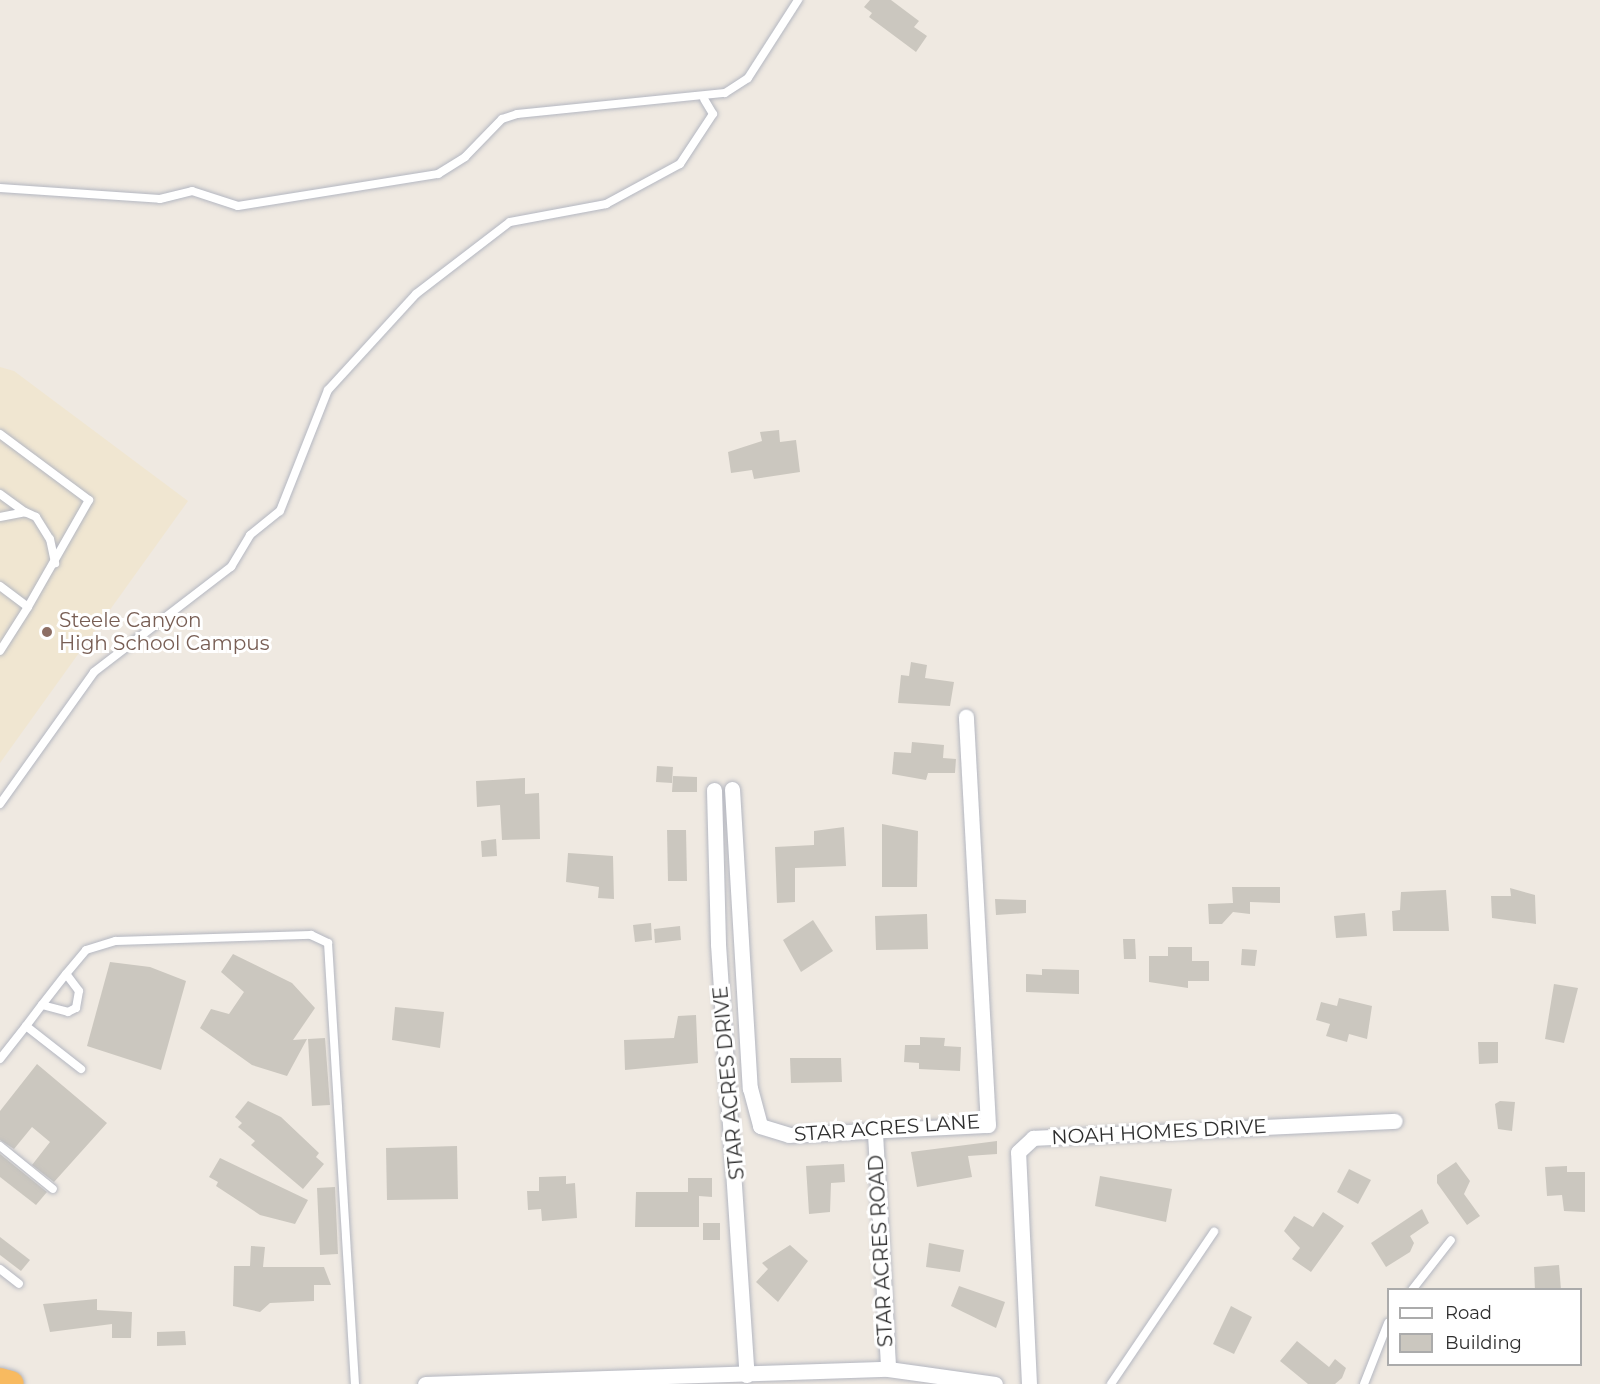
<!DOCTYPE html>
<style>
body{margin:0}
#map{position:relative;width:1600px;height:1384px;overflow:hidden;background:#efe9e1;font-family:Montserrat,sans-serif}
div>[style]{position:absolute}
.education>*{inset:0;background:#f0e6d1}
.building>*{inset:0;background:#cbc7bf}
.roads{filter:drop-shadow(0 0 2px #b4b7c1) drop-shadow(0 0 2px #b4b7c1)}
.service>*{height:8px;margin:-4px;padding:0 4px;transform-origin:4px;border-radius:4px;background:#fff}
.minor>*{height:15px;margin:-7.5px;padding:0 7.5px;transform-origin:7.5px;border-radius:7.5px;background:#fff}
.trunk>*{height:26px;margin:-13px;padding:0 13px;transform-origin:13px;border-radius:13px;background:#f8ba60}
.dots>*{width:16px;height:16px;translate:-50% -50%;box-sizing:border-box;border:3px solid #fff;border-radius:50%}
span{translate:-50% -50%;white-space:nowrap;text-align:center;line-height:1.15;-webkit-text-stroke:6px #fff;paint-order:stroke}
.education-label{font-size:20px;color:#785e54}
.left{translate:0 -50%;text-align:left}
.street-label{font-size:20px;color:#2e2e2e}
.legend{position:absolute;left:1387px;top:1288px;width:195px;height:78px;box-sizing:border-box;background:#fff;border:2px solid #ababab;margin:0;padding:8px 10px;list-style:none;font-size:18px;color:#2e2e2e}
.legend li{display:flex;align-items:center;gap:12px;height:30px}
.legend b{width:30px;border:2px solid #ababab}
</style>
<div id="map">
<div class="education">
<div style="clip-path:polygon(0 367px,14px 371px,188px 501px,0 763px)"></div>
</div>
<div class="building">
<div style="clip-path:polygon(870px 0,891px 0,919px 21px,914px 27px,927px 36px,916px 52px,869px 17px,872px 13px,864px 7px)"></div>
<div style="clip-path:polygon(779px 430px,780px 442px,796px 440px,800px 472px,754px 479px,752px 470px,731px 473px,728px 452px,762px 441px,760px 432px)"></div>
<div style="clip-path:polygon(911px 662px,927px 665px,925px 678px,954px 682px,950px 706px,898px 703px,901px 675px,909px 676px)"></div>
<div style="clip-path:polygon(912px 742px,944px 745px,943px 758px,956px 759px,955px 773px,928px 773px,926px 780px,892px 774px,894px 752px,911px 753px)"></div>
<div style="clip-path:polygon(657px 766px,673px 767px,672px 783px,656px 782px)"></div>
<div style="clip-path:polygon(673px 776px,697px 777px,697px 792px,672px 792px)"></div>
<div style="clip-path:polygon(525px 778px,525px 794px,539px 793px,540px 839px,502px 840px,500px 805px,477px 807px,476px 781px)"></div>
<div style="clip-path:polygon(882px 824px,918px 831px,917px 887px,882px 887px)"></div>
<div style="clip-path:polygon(844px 827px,846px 866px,795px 868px,795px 902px,777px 903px,775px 847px,814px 845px,814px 831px)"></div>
<div style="clip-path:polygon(667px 830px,686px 830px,687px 881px,668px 881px)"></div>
<div style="clip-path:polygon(496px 839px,497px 856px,482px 857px,481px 841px)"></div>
<div style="clip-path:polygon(568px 853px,613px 856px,614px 899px,598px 898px,599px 887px,566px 882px)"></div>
<div style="clip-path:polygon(1232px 887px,1280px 887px,1280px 903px,1250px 902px,1250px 914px,1233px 912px,1222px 924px,1209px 924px,1208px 904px,1233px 903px)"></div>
<div style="clip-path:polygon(1510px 888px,1535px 895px,1536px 924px,1492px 918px,1491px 896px,1511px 896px)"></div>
<div style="clip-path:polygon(1446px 890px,1449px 931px,1393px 931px,1392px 911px,1400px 910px,1401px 892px)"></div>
<div style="clip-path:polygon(995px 899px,1026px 900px,1026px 913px,996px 915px)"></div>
<div style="clip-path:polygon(1365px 913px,1367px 936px,1336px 938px,1334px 916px)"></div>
<div style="clip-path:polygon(927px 914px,928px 949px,876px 950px,875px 916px)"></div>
<div style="clip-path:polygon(813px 920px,833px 951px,801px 972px,783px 940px)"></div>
<div style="clip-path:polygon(651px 923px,652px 940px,635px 942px,633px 925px)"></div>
<div style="clip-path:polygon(680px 926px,681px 940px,655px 943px,654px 929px)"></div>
<div style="clip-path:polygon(1123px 939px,1135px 939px,1136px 959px,1124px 959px)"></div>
<div style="clip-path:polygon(1168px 947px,1192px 947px,1192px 961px,1209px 961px,1209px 981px,1188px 981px,1188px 988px,1149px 982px,1149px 956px,1168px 956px)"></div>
<div style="clip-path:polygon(1242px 949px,1257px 950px,1255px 966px,1241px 965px)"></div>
<div style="clip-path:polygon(233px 954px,292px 983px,315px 1008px,293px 1040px,307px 1039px,287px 1076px,252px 1065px,200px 1028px,211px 1009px,229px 1014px,244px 992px,221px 972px)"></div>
<div style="clip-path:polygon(110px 962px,150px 967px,186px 981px,161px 1070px,87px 1046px)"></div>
<div style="clip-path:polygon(1042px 969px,1079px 970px,1079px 994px,1026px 992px,1026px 974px,1042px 975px)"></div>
<div style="clip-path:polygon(1554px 984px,1578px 988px,1564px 1043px,1545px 1039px)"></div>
<div style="clip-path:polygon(1339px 998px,1372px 1006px,1367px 1039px,1349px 1034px,1347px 1042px,1326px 1036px,1330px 1024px,1316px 1020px,1321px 1002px,1337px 1006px)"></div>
<div style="clip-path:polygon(395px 1007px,444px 1012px,440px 1048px,392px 1040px)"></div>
<div style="clip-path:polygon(696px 1015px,698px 1063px,625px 1070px,624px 1040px,674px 1038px,678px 1016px)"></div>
<div style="clip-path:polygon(920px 1037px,945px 1038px,944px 1046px,961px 1047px,960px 1071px,919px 1069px,919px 1063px,904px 1062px,905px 1045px,920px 1045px)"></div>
<div style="clip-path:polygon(325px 1038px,330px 1105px,312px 1106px,308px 1039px)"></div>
<div style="clip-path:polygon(1478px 1042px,1498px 1042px,1498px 1063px,1479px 1064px)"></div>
<div style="clip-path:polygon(790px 1058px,841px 1058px,842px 1082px,791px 1083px)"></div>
<div style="clip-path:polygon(37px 1064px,107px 1123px,54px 1182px,32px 1165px,50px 1142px,32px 1127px,14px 1149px,0 1140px,0 1111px)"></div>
<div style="clip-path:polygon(248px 1101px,281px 1117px,319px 1153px,316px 1157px,324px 1164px,303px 1189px,251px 1145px,255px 1141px,238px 1127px,242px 1123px,235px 1117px)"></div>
<div style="clip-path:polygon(1500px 1101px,1515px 1102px,1512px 1131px,1498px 1129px,1495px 1104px)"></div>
<div style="clip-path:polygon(997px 1141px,997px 1154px,968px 1156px,972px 1177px,917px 1187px,911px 1152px)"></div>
<div style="clip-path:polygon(457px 1146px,458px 1199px,387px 1200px,386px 1148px)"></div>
<div style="clip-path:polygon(0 1154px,47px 1192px,36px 1205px,0 1177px)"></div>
<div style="clip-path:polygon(220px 1158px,308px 1200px,295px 1224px,260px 1215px,216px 1186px,218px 1182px,209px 1177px)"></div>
<div style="clip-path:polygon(1456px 1162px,1470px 1181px,1464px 1194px,1480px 1216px,1467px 1225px,1437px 1183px,1437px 1175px)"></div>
<div style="clip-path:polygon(844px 1164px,845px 1182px,831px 1183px,830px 1212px,809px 1214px,806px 1166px)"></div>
<div style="clip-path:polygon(1567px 1166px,1567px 1172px,1585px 1172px,1585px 1212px,1564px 1211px,1562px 1195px,1547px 1196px,1545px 1167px)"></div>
<div style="clip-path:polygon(1349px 1169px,1371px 1180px,1358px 1204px,1337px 1192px)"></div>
<div style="clip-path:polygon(566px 1176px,566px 1184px,575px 1183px,577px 1218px,542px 1221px,541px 1209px,528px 1210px,527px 1191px,539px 1191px,539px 1177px)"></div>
<div style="clip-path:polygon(1100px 1176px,1172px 1189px,1166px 1222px,1095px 1206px)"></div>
<div style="clip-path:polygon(688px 1178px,712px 1178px,712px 1197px,699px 1196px,699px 1227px,635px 1227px,636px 1192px,688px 1192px)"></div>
<div style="clip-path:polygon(335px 1187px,338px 1254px,320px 1255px,317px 1188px)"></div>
<div style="clip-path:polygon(1422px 1209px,1429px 1223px,1410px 1236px,1414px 1243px,1410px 1252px,1386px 1267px,1371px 1243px)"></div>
<div style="clip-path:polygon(1323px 1212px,1344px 1226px,1311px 1272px,1292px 1259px,1300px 1248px,1284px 1231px,1294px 1216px,1313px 1227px)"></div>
<div style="clip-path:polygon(703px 1223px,720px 1223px,720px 1240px,703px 1240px)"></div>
<div style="clip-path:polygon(0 1237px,30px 1260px,21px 1271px,0 1255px)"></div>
<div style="clip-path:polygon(929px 1243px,964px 1250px,960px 1272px,926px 1267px)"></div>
<div style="clip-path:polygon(790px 1245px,808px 1261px,778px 1302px,756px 1282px,768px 1269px,762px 1263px)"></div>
<div style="clip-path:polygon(251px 1246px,265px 1247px,263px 1267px,324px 1267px,331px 1285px,314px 1285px,314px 1301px,270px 1303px,260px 1312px,233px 1306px,234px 1266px,250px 1266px)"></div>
<div style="clip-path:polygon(1559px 1265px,1561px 1290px,1535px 1290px,1534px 1267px)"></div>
<div style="clip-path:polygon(959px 1286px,1005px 1302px,996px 1328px,951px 1306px)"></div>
<div style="clip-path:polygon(97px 1299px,97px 1310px,132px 1312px,131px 1338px,112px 1338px,112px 1324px,50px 1332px,43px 1304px)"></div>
<div style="clip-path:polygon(1231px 1306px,1252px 1317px,1234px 1354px,1213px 1344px)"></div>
<div style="clip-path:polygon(185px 1331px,186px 1345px,157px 1346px,157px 1332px)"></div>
<div style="clip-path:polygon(1297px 1341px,1329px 1367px,1335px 1359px,1346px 1368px,1342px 1378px,1335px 1384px,1308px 1384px,1280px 1361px)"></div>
</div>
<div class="roads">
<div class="service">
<div style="left:0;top:188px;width:160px;rotate:3.9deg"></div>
<div style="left:160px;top:199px;width:33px;rotate:-14deg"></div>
<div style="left:192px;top:191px;width:48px;rotate:18.1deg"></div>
<div style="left:238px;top:206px;width:203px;rotate:-9.1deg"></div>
<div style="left:438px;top:174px;width:32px;rotate:-32deg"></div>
<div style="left:465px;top:157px;width:53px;rotate:-45.8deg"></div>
<div style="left:502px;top:119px;width:16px;rotate:-18deg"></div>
<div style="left:517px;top:114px;width:209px;rotate:-5.8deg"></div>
<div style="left:725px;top:93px;width:27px;rotate:-33deg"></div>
<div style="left:748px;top:78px;width:93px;rotate:-57.3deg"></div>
<div style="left:0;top:434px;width:111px;rotate:36.6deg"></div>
<div style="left:89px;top:500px;width:123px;rotate:119.7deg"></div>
<div style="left:0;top:494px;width:31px;rotate:36deg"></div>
<div style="left:0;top:517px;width:25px;rotate:-11deg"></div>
<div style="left:25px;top:512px;width:12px;rotate:24deg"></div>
<div style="left:36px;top:517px;width:26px;rotate:58deg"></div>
<div style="left:50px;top:539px;width:25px;rotate:78deg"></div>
<div style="left:0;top:586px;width:35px;rotate:37deg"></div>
<div style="left:28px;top:607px;width:52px;rotate:122.5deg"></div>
<div style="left:0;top:804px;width:162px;rotate:-54.5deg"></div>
<div style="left:94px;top:672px;width:173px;rotate:-37.5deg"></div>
<div style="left:231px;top:567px;width:37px;rotate:-59deg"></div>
<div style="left:250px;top:535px;width:38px;rotate:-39deg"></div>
<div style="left:280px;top:511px;width:130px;rotate:-68.4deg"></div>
<div style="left:328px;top:390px;width:130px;rotate:-47.5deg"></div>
<div style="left:416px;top:294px;width:118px;rotate:-37.5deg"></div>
<div style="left:510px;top:222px;width:98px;rotate:-10.6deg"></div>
<div style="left:606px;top:204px;width:84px;rotate:-28.4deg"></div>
<div style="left:680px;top:164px;width:60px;rotate:-56.6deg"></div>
<div style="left:713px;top:114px;width:17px;rotate:-121deg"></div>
<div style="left:66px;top:974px;width:31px;rotate:-50deg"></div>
<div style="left:86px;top:950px;width:31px;rotate:-17deg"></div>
<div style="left:116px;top:941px;width:195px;rotate:-1.8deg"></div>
<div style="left:311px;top:935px;width:19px;rotate:25deg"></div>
<div style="left:328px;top:943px;width:442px;rotate:86.5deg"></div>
<div style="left:26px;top:1026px;width:26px;rotate:-53deg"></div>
<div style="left:42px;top:1005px;width:27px;rotate:15deg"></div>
<div style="left:68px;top:1012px;width:9px;rotate:-27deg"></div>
<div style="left:76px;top:1008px;width:17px;rotate:-80deg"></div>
<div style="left:79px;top:991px;width:21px;rotate:-127deg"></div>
<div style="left:66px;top:974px;width:39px;rotate:128deg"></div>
<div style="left:0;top:1059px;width:42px;rotate:-51.8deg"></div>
<div style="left:26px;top:1026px;width:70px;rotate:38deg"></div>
<div style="left:0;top:1146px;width:68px;rotate:39.1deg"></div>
<div style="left:0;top:1269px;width:24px;rotate:38deg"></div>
<div style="left:1412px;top:1290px;width:63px;rotate:-52deg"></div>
<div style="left:1111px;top:1384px;width:184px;rotate:-55.9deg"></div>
<div style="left:1364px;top:1384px;width:66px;rotate:-68.5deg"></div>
</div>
<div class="minor">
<div style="left:732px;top:789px;width:300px;rotate:86.6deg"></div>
<div style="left:750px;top:1088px;width:39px;rotate:75deg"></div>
<div style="left:760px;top:1126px;width:30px;rotate:17deg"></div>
<div style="left:789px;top:1135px;width:199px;rotate:-2.9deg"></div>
<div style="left:988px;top:1125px;width:409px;rotate:-93.1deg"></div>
<div style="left:714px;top:790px;width:154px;rotate:88.5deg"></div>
<div style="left:718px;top:944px;width:432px;rotate:86.2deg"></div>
<div style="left:875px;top:1133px;width:236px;rotate:86.8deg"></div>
<div style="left:425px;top:1384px;width:463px;rotate:-1.9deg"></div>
<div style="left:888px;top:1369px;width:108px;rotate:8deg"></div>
<div style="left:1029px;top:1384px;width:232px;rotate:-92.7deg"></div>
<div style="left:1018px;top:1152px;width:21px;rotate:-43deg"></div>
<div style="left:1033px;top:1138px;width:362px;rotate:-2.7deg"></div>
</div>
<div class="trunk">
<div style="left:0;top:1381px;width:11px;rotate:15deg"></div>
</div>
</div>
<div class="dots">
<div style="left:47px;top:632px;background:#8d6e63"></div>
</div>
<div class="education-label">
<span class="left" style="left:59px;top:632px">Steele Canyon<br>High School Campus</span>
</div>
<div class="street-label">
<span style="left:729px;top:1083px;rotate:-95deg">STAR ACRES DRIVE</span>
<span style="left:887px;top:1128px;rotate:-4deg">STAR ACRES LANE</span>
<span style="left:1159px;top:1132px;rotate:-3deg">NOAH HOMES DRIVE</span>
<span style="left:881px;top:1251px;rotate:-93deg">STAR ACRES ROAD</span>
</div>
<ul class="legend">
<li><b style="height:8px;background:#fff"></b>Road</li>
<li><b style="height:16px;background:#cbc7bf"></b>Building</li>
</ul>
</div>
